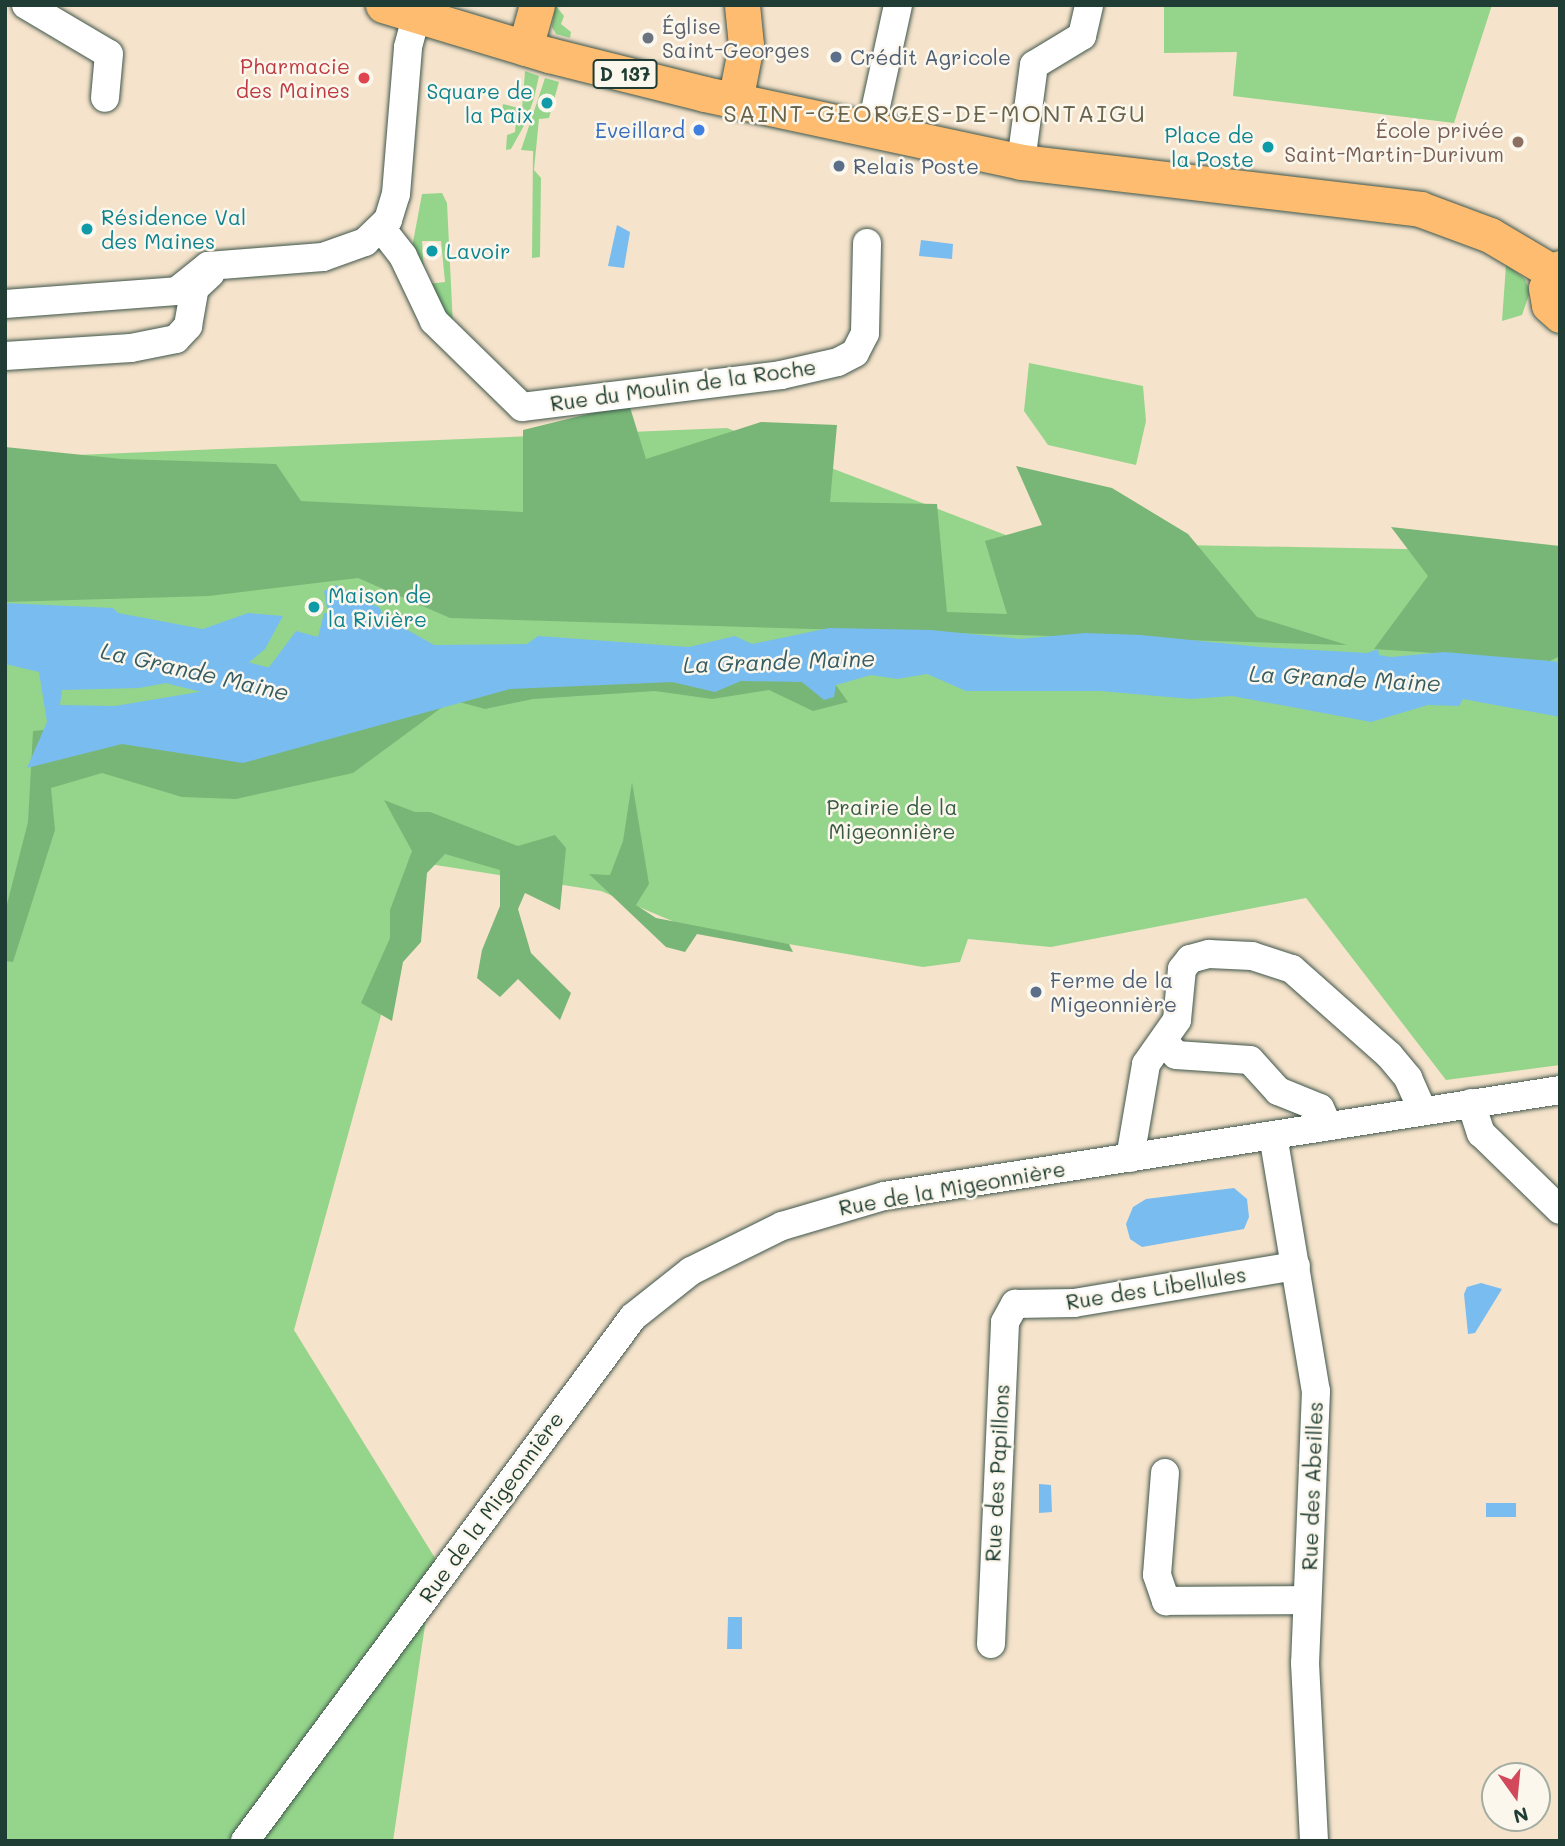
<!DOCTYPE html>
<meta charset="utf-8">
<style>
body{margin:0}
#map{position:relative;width:1565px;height:1846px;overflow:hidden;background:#f6e3cb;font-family:Mali,sans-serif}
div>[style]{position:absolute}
.green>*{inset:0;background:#95d58b}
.forest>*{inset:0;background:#78b677}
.water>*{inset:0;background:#79bcef}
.river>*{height:40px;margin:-20px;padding:0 20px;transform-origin:20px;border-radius:20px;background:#79bcef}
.roads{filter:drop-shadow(0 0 2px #3f564b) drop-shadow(0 0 2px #3f564b)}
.minor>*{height:28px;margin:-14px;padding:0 14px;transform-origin:14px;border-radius:14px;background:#fff}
.major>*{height:35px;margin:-17.5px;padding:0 17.5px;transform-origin:17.5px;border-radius:17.5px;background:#fdbc6f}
.dots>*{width:19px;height:19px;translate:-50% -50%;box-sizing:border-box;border:4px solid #fbf7ec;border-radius:50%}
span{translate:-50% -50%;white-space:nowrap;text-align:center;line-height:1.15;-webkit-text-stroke:5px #fbf7ec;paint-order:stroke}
.shield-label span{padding:2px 5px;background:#fbf7ec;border:2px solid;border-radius:5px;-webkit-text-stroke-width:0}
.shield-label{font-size:19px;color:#1f3d34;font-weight:700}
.worship-label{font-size:21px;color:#5b616d}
.left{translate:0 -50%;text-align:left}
.service-label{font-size:21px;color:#4e5e75}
.health-label{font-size:21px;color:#be3a42}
.right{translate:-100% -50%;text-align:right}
.culture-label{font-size:21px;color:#0d838f}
.shop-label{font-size:21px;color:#366cbe}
.education-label{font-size:21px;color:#785e54}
.street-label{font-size:21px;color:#1f3d34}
.park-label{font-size:21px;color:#375b45}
.water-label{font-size:23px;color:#365d63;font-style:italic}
.quarter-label{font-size:24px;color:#69634b;letter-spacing:2px}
.frame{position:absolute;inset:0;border:7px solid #1f3d34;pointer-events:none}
.north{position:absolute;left:1481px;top:1762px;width:70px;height:70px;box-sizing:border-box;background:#fbf7ec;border:2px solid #a3ada2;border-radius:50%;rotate:165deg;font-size:19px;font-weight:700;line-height:28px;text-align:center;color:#1f3d34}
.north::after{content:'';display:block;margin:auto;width:24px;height:32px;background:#d1495b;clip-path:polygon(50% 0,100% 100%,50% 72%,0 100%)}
</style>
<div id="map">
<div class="green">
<div style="clip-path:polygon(555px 5px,564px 16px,561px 24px,571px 32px,570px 38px,556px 34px,552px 27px)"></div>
<div style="clip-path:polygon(1164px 5px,1492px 5px,1454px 123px,1233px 96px,1237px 52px,1164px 53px)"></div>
<div style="clip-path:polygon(525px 71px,539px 76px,534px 98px,526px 122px,511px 149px,506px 150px,507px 135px,515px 132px,516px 121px,501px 119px,503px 104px,522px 109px)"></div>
<div style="clip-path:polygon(545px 78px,559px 82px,549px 118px,539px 119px,534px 170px,541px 178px,540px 257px,532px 258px,533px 151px,521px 150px)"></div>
<div style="clip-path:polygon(442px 193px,447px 203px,453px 326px,427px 284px,445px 282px,441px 241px,422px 241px,424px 272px,411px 253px,422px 194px)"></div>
<div style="clip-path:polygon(1506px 265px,1525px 279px,1530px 292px,1522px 315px,1502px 321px)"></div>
<div style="clip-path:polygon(1029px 363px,1143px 386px,1146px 421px,1136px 465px,1048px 445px,1024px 411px)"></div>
<div style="clip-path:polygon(727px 428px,1024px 542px,1560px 552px,1560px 1065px,1446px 1080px,1306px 898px,1051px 947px,968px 939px,960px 962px,923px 967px,684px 926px,601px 891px,423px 863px,294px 1330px,435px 1558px,393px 1841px,5px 1841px,5px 458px)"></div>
</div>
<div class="forest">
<div style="clip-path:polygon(629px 404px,646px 459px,761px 422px,837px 425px,830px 502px,937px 504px,947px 612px,1007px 614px,985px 541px,1042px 525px,1016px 466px,1112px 488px,1188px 534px,1257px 617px,1347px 645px,450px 618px,358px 578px,209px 596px,5px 602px,5px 447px,122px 459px,276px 464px,301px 501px,523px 512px,523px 430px)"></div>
<div style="clip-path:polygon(1391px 527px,1560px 546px,1560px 656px,1550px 661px,1374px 649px,1428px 576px)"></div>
<div style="clip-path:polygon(826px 671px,848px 702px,813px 711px,769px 690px,712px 699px,655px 691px,533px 699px,485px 709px,452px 700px,353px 773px,236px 799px,182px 797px,102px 773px,51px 788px,55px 830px,13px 962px,5px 961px,5px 912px,28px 822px,33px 731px,462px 687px)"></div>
<div style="clip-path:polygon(632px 782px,649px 884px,636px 905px,656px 918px,789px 944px,793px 952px,697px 934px,685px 952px,666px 947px,589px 874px,610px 875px,623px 841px)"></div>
<div style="clip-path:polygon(384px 800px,415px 812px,430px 812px,518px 846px,555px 835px,566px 848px,560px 910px,525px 893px,518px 909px,531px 953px,571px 993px,560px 1020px,518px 979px,500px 997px,477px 978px,482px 950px,500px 906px,500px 870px,445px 854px,427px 873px,421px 942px,403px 962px,392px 1021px,361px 1003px,390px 938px,390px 910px,412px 851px)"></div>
</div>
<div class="water">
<div style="clip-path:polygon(617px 225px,630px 232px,624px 268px,608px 266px)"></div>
<div style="clip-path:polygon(921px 240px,953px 244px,952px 259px,919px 256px)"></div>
<div style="clip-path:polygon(336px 585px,380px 608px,383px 616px,434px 645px,527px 644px,538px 636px,689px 647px,735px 636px,752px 644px,829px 628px,931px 630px,1020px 639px,1085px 633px,1141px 635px,1260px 647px,1367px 653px,1378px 649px,1379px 655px,1391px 657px,1444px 652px,1550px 661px,1560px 662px,1560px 717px,1463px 699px,1459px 706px,1428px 705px,1371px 722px,1232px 696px,1191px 699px,1100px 691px,966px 691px,927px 674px,897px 679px,871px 675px,836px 685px,834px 697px,824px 700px,802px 682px,741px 681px,715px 692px,672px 682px,510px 689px,243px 763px,122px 744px,27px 768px,47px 722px,39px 672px,5px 664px,5px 603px,113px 608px,118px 613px,203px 629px,248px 613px,283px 616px,265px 649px,241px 669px,139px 688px,62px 690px,60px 705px,115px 706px,246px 684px,270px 666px,296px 631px,318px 637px,324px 613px,328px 613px,324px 591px)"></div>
<div style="clip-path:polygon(1234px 1188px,1247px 1199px,1249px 1217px,1244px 1229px,1142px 1247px,1130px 1239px,1126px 1224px,1133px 1207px,1146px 1199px)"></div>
<div style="clip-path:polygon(1481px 1283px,1502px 1289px,1475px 1333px,1468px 1334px,1464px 1294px,1467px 1287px)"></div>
<div style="clip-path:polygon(1039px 1484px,1051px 1485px,1052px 1512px,1039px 1513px)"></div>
<div style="clip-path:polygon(1486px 1503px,1516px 1503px,1516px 1517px,1486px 1517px)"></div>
<div style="clip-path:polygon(728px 1617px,742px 1617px,742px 1649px,727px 1649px)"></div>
</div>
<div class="river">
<div style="left:160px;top:661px;width:144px;rotate:14deg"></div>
</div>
<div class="roads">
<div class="minor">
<div style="left:26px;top:5px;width:96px;rotate:30.6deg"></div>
<div style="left:109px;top:54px;width:44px;rotate:95.2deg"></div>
<div style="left:871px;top:129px;width:127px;rotate:-77.7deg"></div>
<div style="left:1021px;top:162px;width:98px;rotate:-82.4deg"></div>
<div style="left:1034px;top:65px;width:56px;rotate:-31.1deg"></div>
<div style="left:1082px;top:36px;width:32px;rotate:-77deg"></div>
<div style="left:382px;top:229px;width:34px;rotate:52deg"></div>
<div style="left:403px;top:256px;width:72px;rotate:64.5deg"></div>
<div style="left:434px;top:321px;width:123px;rotate:44.3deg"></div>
<div style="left:522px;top:407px;width:261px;rotate:-7deg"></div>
<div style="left:781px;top:375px;width:58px;rotate:-12.8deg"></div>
<div style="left:838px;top:362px;width:19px;rotate:-28deg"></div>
<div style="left:855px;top:353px;width:22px;rotate:-63deg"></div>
<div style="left:865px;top:333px;width:90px;rotate:-88.7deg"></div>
<div style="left:5px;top:304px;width:172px;rotate:-4.3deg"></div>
<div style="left:177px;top:291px;width:40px;rotate:-39deg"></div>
<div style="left:208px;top:266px;width:115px;rotate:-4.5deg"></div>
<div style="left:323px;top:257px;width:45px;rotate:-19.7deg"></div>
<div style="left:365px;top:242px;width:32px;rotate:-44deg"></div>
<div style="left:388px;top:220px;width:27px;rotate:-73deg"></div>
<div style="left:396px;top:194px;width:147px;rotate:-85.3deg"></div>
<div style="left:408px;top:47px;width:31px;rotate:-75deg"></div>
<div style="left:5px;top:356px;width:126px;rotate:-3.6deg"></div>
<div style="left:131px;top:348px;width:46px;rotate:-11.3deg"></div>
<div style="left:176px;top:339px;width:18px;rotate:-47deg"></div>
<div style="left:188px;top:326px;width:39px;rotate:-80deg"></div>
<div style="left:195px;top:288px;width:21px;rotate:-43deg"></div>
<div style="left:1164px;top:1041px;width:18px;rotate:49deg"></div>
<div style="left:1176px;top:1055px;width:74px;rotate:3.9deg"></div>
<div style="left:1250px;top:1060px;width:42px;rotate:47.9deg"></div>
<div style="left:1278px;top:1091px;width:45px;rotate:22deg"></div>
<div style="left:1320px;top:1108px;width:20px;rotate:66deg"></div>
<div style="left:1471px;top:1103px;width:32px;rotate:72deg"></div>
<div style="left:1481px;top:1133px;width:110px;rotate:44.3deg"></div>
<div style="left:1273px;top:1135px;width:260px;rotate:80.5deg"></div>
<div style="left:1316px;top:1391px;width:272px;rotate:92.3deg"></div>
<div style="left:1305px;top:1663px;width:178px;rotate:87.1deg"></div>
<div style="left:1130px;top:1158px;width:95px;rotate:-80.3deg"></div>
<div style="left:1146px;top:1064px;width:54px;rotate:-54.8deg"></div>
<div style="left:1177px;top:1020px;width:51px;rotate:-84.4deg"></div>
<div style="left:1182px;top:969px;width:13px;rotate:-51deg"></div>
<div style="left:1190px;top:959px;width:20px;rotate:-15deg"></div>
<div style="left:1209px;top:954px;width:43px;rotate:2.7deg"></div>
<div style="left:1252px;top:956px;width:42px;rotate:18deg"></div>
<div style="left:1292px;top:969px;width:130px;rotate:41.6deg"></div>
<div style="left:1389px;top:1055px;width:30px;rotate:50deg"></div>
<div style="left:1408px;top:1078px;width:36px;rotate:66deg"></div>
<div style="left:1165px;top:1473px;width:102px;rotate:94.5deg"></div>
<div style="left:1157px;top:1575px;width:28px;rotate:71deg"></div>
<div style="left:1166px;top:1601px;width:141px;rotate:-0.4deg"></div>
<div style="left:991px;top:1644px;width:322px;rotate:-87.5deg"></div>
<div style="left:1005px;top:1322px;width:21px;rotate:-61deg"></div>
<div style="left:1015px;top:1304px;width:59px;rotate:-1deg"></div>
<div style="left:1074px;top:1303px;width:225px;rotate:-9.5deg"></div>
<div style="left:245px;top:1841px;width:652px;rotate:-53.48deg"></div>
<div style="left:633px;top:1317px;width:74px;rotate:-38.4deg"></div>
<div style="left:691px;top:1271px;width:102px;rotate:-26.3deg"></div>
<div style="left:782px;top:1226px;width:106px;rotate:-16.4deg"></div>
<div style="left:884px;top:1196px;width:684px;rotate:-8.91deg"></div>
</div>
<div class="major">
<div style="left:383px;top:5px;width:173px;rotate:16.8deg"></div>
<div style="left:549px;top:55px;width:161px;rotate:14deg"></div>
<div style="left:705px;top:94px;width:323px;rotate:12.1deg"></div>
<div style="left:1021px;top:162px;width:402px;rotate:6.7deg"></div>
<div style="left:1420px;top:209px;width:75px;rotate:20.4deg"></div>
<div style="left:1490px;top:235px;width:74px;rotate:30.7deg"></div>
<div style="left:525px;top:48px;width:45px;rotate:-74.4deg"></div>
<div style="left:735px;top:101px;width:57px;rotate:-78.9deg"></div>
<div style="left:746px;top:45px;width:40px;rotate:-95.7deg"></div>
<div style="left:1560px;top:268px;width:24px;rotate:125deg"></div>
<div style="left:1546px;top:288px;width:17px;rotate:80deg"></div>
<div style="left:1549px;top:305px;width:15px;rotate:42deg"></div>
</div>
</div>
<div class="dots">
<div style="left:648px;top:38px;background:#6b7280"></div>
<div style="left:836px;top:57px;background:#5c6f8a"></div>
<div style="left:364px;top:78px;background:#e0444e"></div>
<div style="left:547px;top:103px;background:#0f9aa8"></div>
<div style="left:699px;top:130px;background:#3f7fe0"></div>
<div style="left:1518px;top:142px;background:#8d6e63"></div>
<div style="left:1268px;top:147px;background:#0f9aa8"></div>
<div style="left:839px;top:166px;background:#5c6f8a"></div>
<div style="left:87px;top:229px;background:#0f9aa8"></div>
<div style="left:432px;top:251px;background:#0f9aa8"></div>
<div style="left:314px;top:607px;background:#0f9aa8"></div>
<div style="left:1036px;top:992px;background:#5c6f8a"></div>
</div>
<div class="shield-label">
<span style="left:625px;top:74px">D 137</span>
</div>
<div class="worship-label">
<span class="left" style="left:662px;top:38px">Église<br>Saint-Georges</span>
</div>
<div class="service-label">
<span class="left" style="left:850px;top:57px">Crédit Agricole</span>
<span class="left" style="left:853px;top:166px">Relais Poste</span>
<span class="left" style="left:1050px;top:992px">Ferme de la<br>Migeonnière</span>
</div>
<div class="health-label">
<span class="right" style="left:350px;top:78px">Pharmacie<br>des Maines</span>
</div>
<div class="culture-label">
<span class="right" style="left:533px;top:103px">Square de<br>la Paix</span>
<span class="right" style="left:1254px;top:147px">Place de<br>la Poste</span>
<span class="left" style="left:101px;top:229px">Résidence Val<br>des Maines</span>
<span class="left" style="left:446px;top:251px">Lavoir</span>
<span class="left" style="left:328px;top:607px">Maison de<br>la Rivière</span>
</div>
<div class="shop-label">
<span class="right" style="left:685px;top:130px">Eveillard</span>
</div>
<div class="education-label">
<span class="right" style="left:1504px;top:142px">École privée<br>Saint-Martin-Durivum</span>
</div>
<div class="street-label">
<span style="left:683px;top:385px;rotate:-8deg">Rue du Moulin de la Roche</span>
<span style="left:952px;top:1188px;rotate:-10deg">Rue de la Migeonnière</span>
<span style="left:1156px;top:1288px;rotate:-9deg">Rue des Libellules</span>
<span style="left:997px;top:1473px;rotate:-87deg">Rue des Papillons</span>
<span style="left:1312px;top:1486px;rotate:-88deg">Rue des Abeilles</span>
<span style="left:491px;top:1507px;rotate:-54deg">Rue de la Migeonnière</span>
</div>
<div class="park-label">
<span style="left:892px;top:819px">Prairie de la<br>Migeonnière</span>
</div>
<div class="water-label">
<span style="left:779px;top:661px;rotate:-2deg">La Grande Maine</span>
<span style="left:195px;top:671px;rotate:13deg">La Grande Maine</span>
<span style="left:1345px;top:678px;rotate:3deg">La Grande Maine</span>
</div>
<div class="quarter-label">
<span style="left:935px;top:113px">SAINT-GEORGES-DE-MONTAIGU</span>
</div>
<div class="frame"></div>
<div class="north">N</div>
</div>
